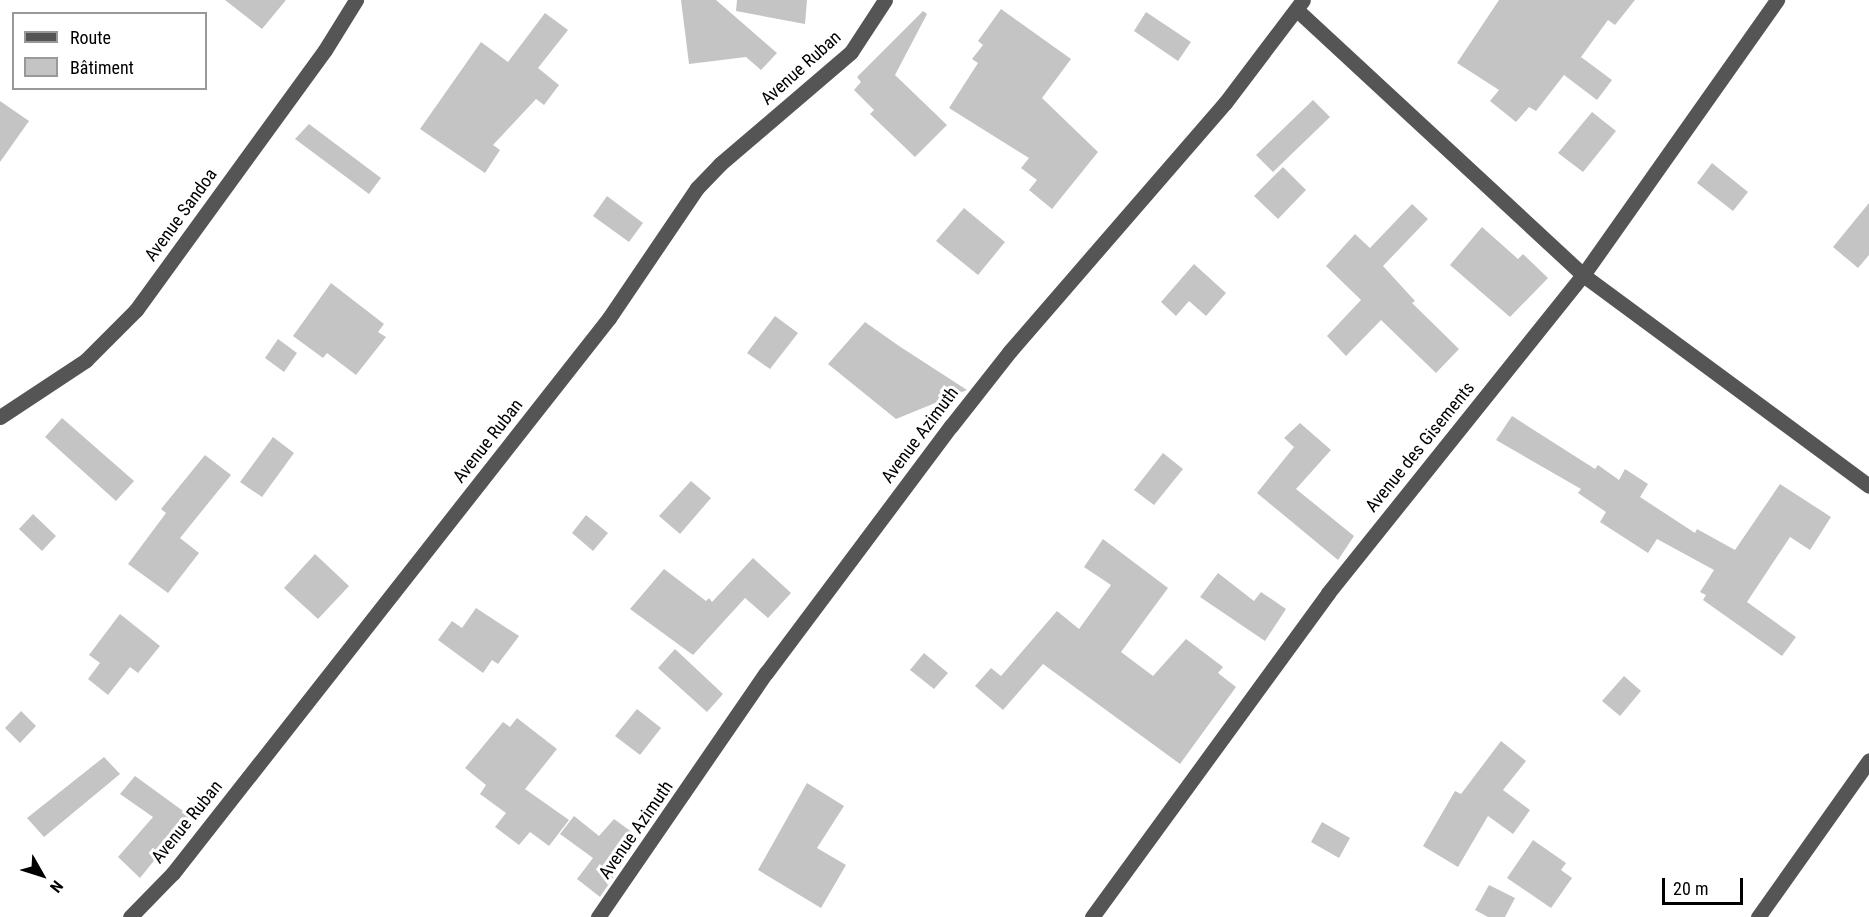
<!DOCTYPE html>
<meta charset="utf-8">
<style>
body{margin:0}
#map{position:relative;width:1869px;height:917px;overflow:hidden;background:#fff;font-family:"Roboto Condensed",sans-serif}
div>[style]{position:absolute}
.building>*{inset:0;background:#c4c4c4}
.minor>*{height:15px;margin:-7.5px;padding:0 7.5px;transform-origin:7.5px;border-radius:7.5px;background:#555}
span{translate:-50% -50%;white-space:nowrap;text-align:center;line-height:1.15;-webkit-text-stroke:6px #fff;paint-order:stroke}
.street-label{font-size:18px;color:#000}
.legend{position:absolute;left:12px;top:12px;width:195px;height:78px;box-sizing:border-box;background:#fff;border:2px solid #999;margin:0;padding:8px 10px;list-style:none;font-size:18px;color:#000}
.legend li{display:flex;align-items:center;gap:12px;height:30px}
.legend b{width:30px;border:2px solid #999}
.north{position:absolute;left:12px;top:845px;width:60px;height:60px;-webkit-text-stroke:4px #fff;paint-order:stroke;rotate:129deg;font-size:16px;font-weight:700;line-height:24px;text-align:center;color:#000}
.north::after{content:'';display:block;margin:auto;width:21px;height:27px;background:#000;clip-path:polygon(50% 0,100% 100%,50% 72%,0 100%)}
.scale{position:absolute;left:1662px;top:878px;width:81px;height:27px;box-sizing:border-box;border:3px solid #000;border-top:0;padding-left:8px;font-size:18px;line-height:21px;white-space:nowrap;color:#000;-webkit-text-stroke:4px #fff;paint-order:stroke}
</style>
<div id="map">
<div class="building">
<div style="clip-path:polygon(225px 0,286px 0,262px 29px)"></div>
<div style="clip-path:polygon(681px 0,716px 0,777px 53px,761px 70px,746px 57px,689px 64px)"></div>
<div style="clip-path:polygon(737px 0,807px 0,805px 24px,736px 11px)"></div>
<div style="clip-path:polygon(1499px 0,1635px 0,1615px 25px,1608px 20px,1581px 57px,1612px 80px,1597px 100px,1564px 75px,1536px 111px,1529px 107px,1516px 122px,1490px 101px,1499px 90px,1457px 63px)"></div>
<div style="clip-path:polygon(1001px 9px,1071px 59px,1042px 98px,1098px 152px,1052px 209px,1029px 190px,1037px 180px,1021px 168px,1029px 158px,949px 108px,978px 63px,972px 59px,983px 45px,978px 41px)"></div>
<div style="clip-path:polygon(923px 11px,927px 14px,895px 75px,947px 125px,915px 157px,870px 114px,874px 110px,854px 90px,861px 82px,857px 77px)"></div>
<div style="clip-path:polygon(1146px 12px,1191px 42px,1178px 61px,1134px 31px)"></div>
<div style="clip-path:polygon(545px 13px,568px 30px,538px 68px,559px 85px,544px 105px,536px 99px,493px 145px,500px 150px,485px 173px,420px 129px,481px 42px,508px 62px)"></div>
<div style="clip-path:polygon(1313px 100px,1330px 117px,1273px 172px,1256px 155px)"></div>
<div style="clip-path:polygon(0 101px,29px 121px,0 162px)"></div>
<div style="clip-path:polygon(1592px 112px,1616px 131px,1583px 172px,1558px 153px)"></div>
<div style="clip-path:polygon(309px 124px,381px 178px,369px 194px,295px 139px)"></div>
<div style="clip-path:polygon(1712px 163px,1748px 192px,1733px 211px,1697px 183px)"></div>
<div style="clip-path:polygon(1283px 167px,1306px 190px,1278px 219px,1254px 196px)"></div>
<div style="clip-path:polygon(607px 196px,643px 223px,629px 242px,593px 216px)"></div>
<div style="clip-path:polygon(1869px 203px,1869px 255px,1858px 268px,1833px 247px)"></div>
<div style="clip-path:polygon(1412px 204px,1428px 219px,1383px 266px,1415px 301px,1412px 303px,1459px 349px,1436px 373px,1381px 320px,1346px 356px,1327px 336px,1361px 300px,1326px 266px,1355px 234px,1370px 248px)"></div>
<div style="clip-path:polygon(964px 208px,1005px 242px,978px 275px,936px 241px)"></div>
<div style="clip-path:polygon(1482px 227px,1518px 259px,1523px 254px,1548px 278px,1510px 317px,1450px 265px)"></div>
<div style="clip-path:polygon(1194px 264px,1226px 293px,1206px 316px,1189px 301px,1176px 316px,1161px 302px)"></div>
<div style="clip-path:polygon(331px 283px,384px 324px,378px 332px,386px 337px,356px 375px,327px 353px,323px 358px,293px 336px)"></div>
<div style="clip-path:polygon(775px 316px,798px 333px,770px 369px,747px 353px)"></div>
<div style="clip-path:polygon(865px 322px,899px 346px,967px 390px,896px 419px,828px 364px)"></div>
<div style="clip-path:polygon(278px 339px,297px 353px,284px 372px,265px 358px)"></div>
<div style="clip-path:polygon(1512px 416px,1595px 469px,1598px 465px,1619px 480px,1625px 469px,1648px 484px,1640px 497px,1695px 533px,1697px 529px,1735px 550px,1780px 484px,1831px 517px,1810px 550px,1790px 537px,1747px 602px,1796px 637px,1782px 656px,1703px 600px,1706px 595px,1700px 592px,1714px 570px,1657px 539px,1648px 553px,1600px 522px,1606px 512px,1578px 493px,1581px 489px,1496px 440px)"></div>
<div style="clip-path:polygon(62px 418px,134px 481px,116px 501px,45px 437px)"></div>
<div style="clip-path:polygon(1300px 423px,1331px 450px,1296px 489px,1354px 536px,1338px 560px,1257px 493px,1294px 447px,1284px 438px)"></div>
<div style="clip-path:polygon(273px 437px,294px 453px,262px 497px,240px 482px)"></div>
<div style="clip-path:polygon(1163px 453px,1183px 469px,1154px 505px,1134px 490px)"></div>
<div style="clip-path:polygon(205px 455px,231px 475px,180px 538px,199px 553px,168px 593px,128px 564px,166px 513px,161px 509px)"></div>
<div style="clip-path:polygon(691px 481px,711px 498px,680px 534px,659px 516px)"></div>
<div style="clip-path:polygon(33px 514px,56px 536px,42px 551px,19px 529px)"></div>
<div style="clip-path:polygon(586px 515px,608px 533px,593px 551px,572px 533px)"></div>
<div style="clip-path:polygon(1103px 539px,1168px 588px,1121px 652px,1153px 676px,1186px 639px,1223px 667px,1218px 673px,1236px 687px,1180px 764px,1043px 664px,1003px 710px,975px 686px,991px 668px,1001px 676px,1057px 611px,1079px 629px,1111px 585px,1084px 567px)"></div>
<div style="clip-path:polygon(315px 554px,349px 586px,318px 619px,284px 588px)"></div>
<div style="clip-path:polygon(753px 558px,791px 593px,768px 618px,745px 598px,693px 655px,630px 609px,664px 569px,706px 601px,709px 598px,712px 602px)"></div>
<div style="clip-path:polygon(1218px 573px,1254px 601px,1261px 592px,1286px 609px,1265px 641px,1200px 597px)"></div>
<div style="clip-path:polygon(476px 608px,519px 636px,498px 664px,492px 660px,483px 673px,438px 640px,452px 621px,462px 628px)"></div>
<div style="clip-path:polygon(120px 614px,160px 646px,138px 673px,130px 667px,108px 695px,88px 679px,100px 663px,89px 655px)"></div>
<div style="clip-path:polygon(675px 649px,723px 694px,707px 712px,658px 668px)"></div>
<div style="clip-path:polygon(924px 653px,948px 673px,934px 689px,910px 670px)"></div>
<div style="clip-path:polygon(1624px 676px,1641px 691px,1620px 716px,1602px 701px)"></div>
<div style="clip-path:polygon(637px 709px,661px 728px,640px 755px,615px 736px)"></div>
<div style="clip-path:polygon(21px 711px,36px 726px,20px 743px,5px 728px)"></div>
<div style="clip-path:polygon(517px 718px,557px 749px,525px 789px,569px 820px,549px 846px,530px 832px,519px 845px,495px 827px,506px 813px,480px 794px,486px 785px,465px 768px,503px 722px,510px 727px)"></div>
<div style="clip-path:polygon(1501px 741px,1526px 761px,1503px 790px,1530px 810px,1513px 834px,1488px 816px,1458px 867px,1423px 846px,1455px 791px,1461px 794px)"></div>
<div style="clip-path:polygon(104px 757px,120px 774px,44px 837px,27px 818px)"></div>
<div style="clip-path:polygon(135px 776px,190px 816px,140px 878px,118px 857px,153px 817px,120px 794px)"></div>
<div style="clip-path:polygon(807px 783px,844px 806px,817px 848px,846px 865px,821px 908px,758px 870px)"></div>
<div style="clip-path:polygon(574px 816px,599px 836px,614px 819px,640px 838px,600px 897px,577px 879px,593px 858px,560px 834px)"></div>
<div style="clip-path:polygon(1322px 822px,1350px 838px,1339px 858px,1311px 842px)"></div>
<div style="clip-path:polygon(1533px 840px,1566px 863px,1561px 870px,1572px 878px,1551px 908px,1507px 878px)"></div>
<div style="clip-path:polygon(1489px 885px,1515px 898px,1505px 917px,1488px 917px,1475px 910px)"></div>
</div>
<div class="minor">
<div style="left:1297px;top:10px;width:390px;rotate:42.8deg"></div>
<div style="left:1583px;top:275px;width:355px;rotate:36.4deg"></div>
<div style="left:0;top:417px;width:103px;rotate:-33.5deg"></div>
<div style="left:86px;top:360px;width:71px;rotate:-45deg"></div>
<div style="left:136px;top:310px;width:321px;rotate:-54deg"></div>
<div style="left:325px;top:50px;width:59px;rotate:-58.2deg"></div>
<div style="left:130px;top:917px;width:62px;rotate:-45.7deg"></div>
<div style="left:173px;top:873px;width:706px;rotate:-51.85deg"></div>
<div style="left:609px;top:318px;width:157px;rotate:-55.9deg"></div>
<div style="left:697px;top:188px;width:33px;rotate:-46deg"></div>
<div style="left:720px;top:164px;width:172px;rotate:-40.5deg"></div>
<div style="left:851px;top:52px;width:62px;rotate:-56.8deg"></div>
<div style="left:598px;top:917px;width:296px;rotate:-55.5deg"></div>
<div style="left:766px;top:673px;width:309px;rotate:-53.2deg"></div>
<div style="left:951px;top:426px;width:95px;rotate:-51.8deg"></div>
<div style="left:1010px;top:351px;width:328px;rotate:-49.1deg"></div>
<div style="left:1225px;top:103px;width:129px;rotate:-52.9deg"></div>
<div style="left:1092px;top:917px;width:401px;rotate:-53.9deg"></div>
<div style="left:1328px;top:593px;width:408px;rotate:-51.3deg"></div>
<div style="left:1583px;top:275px;width:337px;rotate:-54.8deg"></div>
<div style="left:1758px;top:917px;width:192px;rotate:-54.7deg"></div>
</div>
<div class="street-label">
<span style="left:801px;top:68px;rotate:-42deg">Avenue Ruban</span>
<span style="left:181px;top:215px;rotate:-54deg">Avenue Sandoa</span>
<span style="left:920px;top:435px;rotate:-53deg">Avenue Azimuth</span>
<span style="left:488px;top:441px;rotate:-52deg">Avenue Ruban</span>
<span style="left:1420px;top:447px;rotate:-51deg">Avenue des Gisements</span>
<span style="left:187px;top:822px;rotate:-51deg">Avenue Ruban</span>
<span style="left:636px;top:830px;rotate:-55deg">Avenue Azimuth</span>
</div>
<ul class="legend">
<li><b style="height:8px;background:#555"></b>Route</li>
<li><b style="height:16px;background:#c4c4c4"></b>Bâtiment</li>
</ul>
<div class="north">N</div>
<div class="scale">20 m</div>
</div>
